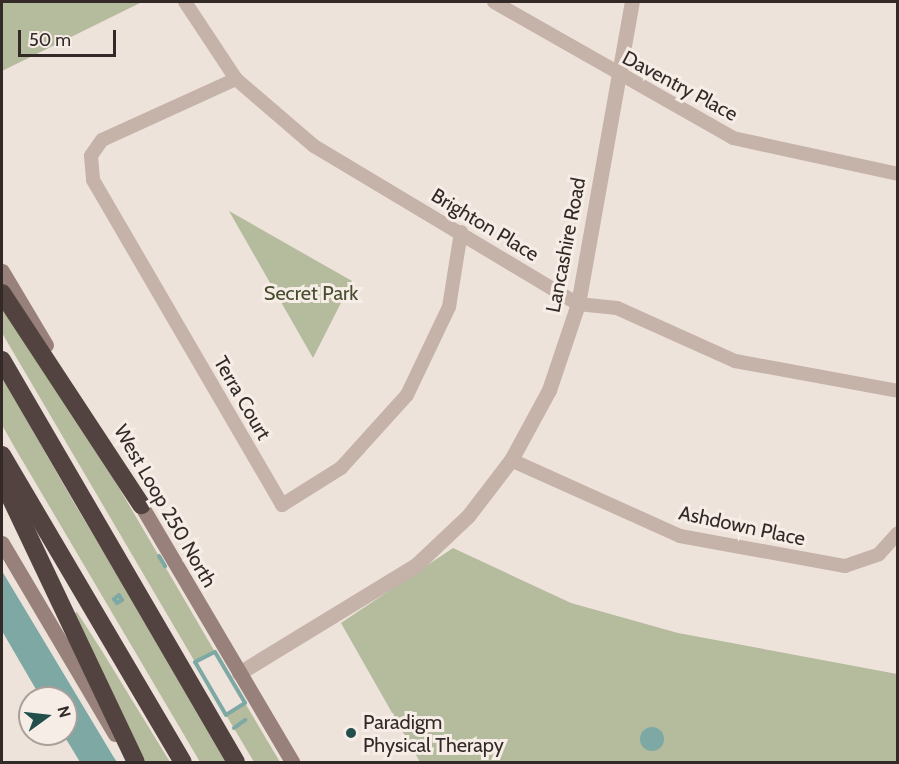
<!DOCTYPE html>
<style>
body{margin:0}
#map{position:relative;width:899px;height:764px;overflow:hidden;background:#eee3db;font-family:Cabin,sans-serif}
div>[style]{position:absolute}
.green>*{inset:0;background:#b5bb9d}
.water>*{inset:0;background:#7ea8a4}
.round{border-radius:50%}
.stream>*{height:4px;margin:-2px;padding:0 2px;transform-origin:2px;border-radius:2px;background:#7ea8a4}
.minor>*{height:14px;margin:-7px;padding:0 7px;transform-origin:7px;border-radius:7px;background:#c5b2a9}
.tertiary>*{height:15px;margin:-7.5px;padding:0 7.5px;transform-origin:7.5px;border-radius:7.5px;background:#c5b2a9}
.secondary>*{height:15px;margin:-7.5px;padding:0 7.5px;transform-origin:7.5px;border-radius:7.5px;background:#98817a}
.motorway>*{height:18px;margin:-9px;padding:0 9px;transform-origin:9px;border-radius:9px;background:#534340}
.dots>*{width:16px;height:16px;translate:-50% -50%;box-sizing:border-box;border:3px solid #f7ede7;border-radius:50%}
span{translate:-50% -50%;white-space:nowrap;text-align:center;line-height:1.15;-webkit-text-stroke:6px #f7ede7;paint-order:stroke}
.street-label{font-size:20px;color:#332a28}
.park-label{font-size:20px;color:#474e2f}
.poi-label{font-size:20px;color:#332a28}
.left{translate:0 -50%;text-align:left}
.frame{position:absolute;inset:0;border:3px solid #332a28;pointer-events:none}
.north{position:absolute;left:18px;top:686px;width:60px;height:60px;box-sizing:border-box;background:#f7ede7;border:2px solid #a99f9b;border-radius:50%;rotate:75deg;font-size:16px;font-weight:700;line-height:24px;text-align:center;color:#332a28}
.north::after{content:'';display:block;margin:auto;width:21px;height:27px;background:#224f4c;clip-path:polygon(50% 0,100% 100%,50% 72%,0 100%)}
.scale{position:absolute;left:18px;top:30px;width:98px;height:27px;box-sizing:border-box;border:3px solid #332a28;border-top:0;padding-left:8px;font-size:18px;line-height:21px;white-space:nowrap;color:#332a28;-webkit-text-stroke:4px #f7ede7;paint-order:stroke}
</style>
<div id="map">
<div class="green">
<div style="clip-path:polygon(2px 2px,142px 2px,2px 71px)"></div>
<div style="clip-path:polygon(229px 211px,352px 281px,313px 358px)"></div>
<div style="clip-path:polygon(2px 305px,94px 445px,215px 652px,195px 662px,2px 333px)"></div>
<div style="clip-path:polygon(2px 377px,73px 501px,228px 762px,200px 762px,15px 448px,2px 425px)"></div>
<div style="clip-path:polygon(453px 548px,571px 603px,678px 633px,897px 674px,897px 762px,420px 762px,341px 623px)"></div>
<div style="clip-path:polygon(77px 612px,102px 651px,170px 762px,146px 762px,72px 615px)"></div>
<div style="clip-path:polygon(245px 703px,280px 762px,254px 762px,226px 715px)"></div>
</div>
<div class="water">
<div style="clip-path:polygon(2px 571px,113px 756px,117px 762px,80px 762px,63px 734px,66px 698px,41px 698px,2px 631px)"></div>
<div class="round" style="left:640px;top:727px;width:24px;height:24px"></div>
</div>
<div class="stream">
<div style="left:159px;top:556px;width:12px;rotate:59deg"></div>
<div style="left:119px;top:595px;width:6px;rotate:59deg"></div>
<div style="left:122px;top:600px;width:6px;rotate:149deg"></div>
<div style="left:117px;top:603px;width:5px;rotate:-127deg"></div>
<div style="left:114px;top:599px;width:6px;rotate:-39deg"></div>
<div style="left:215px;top:652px;width:59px;rotate:59.5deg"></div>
<div style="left:245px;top:703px;width:22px;rotate:148deg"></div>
<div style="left:226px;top:715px;width:61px;rotate:-120.3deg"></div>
<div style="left:195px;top:662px;width:22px;rotate:-27deg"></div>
<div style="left:234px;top:728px;width:14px;rotate:-36deg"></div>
</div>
<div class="minor">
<div style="left:185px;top:2px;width:92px;rotate:56.5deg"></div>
<div style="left:236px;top:79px;width:103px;rotate:40.7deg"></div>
<div style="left:314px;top:146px;width:308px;rotate:30.9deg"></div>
<div style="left:578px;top:304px;width:39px;rotate:6deg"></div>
<div style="left:617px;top:308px;width:129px;rotate:24.2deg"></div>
<div style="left:735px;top:361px;width:166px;rotate:10.4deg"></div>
<div style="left:494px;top:2px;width:275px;rotate:29.6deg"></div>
<div style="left:733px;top:138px;width:169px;rotate:12.3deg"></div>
<div style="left:236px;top:79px;width:147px;rotate:155.5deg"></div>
<div style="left:102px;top:140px;width:19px;rotate:125deg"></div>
<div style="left:91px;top:156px;width:24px;rotate:85deg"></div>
<div style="left:93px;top:180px;width:376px;rotate:59.8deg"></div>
<div style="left:282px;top:505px;width:70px;rotate:-32.1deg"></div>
<div style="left:341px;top:468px;width:98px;rotate:-47.9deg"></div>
<div style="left:407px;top:395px;width:98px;rotate:-64.5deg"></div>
<div style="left:449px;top:307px;width:76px;rotate:-80.9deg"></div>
<div style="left:511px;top:460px;width:185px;rotate:24.2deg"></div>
<div style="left:680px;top:536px;width:168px;rotate:10.3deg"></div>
<div style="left:845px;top:566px;width:36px;rotate:-19deg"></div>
<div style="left:879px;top:554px;width:28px;rotate:-48deg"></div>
</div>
<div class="tertiary">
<div style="left:239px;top:673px;width:207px;rotate:-31.4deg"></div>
<div style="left:416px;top:565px;width:71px;rotate:-43.3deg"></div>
<div style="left:468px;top:516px;width:71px;rotate:-52.5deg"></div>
<div style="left:511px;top:460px;width:80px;rotate:-61.5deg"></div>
<div style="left:549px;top:390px;width:91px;rotate:-71.4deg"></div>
<div style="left:578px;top:304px;width:307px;rotate:-79.9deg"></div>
</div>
<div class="secondary">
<div style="left:2px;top:271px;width:86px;rotate:59.3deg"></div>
<div style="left:135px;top:495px;width:310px;rotate:59.5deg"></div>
<div style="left:2px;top:543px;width:222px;rotate:59.4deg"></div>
</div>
<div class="motorway">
<div style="left:2px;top:293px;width:254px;rotate:56.7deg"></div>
<div style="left:2px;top:360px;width:465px;rotate:59.8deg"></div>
<div style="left:2px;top:455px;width:356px;rotate:59.5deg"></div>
<div style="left:2px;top:480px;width:312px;rotate:64.6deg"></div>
</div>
<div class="dots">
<div style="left:351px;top:733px;background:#224f4c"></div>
</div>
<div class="street-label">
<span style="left:680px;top:86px;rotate:28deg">Daventry Place</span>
<span style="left:485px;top:225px;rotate:31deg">Brighton Place</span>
<span style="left:566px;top:245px;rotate:-79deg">Lancashire Road</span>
<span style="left:242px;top:398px;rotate:60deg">Terra Court</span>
<span style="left:165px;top:506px;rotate:60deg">West Loop 250 North</span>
<span style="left:742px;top:526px;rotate:12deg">Ashdown Place</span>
</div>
<div class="park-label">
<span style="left:311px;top:293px">Secret Park</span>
</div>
<div class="poi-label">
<span class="left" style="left:363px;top:734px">Paradigm<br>Physical Therapy</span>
</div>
<div class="frame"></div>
<div class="north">N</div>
<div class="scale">50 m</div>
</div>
